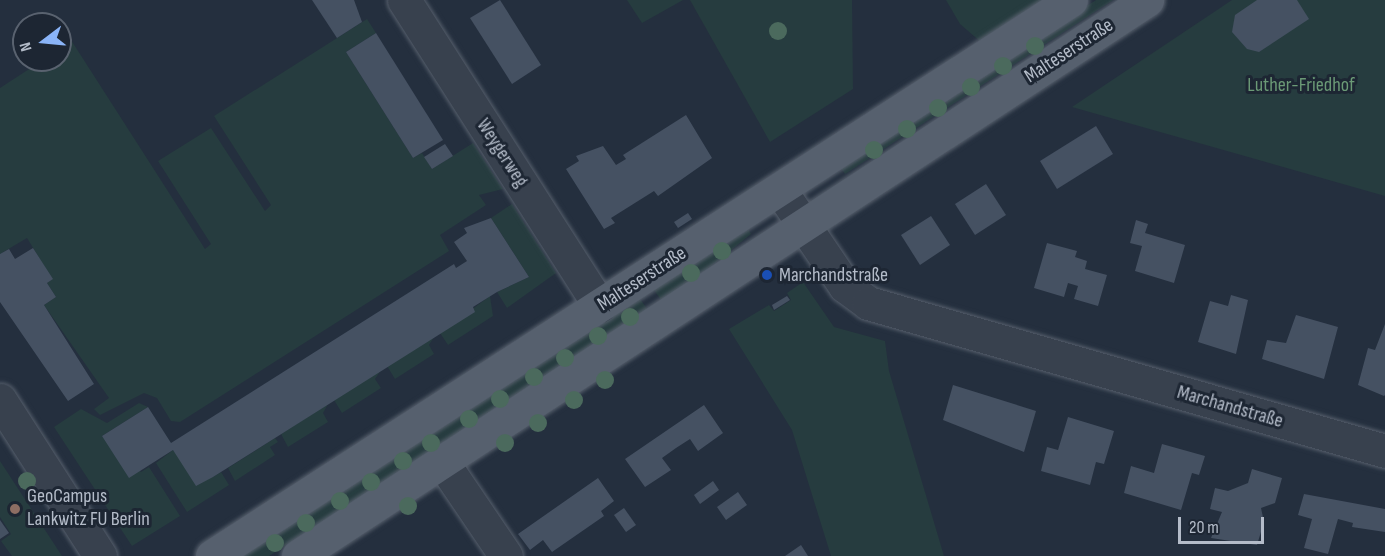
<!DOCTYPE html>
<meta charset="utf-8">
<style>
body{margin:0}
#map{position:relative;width:1385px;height:556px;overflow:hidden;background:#242f3e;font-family:"Sofia Sans Condensed",sans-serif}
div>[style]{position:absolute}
.green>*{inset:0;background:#263c3f}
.building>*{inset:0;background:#455162}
.roads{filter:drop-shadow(0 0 2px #565f6c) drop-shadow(0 0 2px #565f6c)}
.minor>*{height:33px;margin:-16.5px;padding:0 16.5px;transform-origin:16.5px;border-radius:16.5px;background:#38414e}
.major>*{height:33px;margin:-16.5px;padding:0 16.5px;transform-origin:16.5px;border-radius:16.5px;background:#56606e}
.trees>*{width:18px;height:18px;margin:-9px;border-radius:50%;background:#4b6a5d}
.dots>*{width:16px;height:16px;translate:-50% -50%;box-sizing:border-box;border:3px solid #1d2633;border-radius:50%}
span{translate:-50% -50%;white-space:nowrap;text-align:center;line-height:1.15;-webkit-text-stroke:6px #1d2633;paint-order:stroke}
.street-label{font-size:20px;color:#b4bcc9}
.park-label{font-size:20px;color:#6b9a76}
.poi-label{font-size:20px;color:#b4bcc9}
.left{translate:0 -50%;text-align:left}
.north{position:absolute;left:12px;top:12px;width:60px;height:60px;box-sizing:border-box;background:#1d2633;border:2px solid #59626f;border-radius:50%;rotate:254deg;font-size:16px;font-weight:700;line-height:24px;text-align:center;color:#b4bcc9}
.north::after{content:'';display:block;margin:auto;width:21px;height:27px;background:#8ab4f8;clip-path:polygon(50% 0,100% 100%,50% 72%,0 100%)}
.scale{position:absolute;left:1178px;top:517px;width:86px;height:27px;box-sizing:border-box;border:3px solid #b4bcc9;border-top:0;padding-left:8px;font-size:18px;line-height:21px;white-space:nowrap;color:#b4bcc9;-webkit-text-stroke:4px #1d2633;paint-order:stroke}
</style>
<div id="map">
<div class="green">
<div style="clip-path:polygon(627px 0,683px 0,642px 23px)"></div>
<div style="clip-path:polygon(690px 0,852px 0,853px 89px,770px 142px)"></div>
<div style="clip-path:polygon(946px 0,1047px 0,982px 43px,960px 24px)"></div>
<div style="clip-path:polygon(1096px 0,1113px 0,845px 174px,840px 167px)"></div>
<div style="clip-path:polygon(1232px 0,1385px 0,1385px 196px,1072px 107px)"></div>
<div style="clip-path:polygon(367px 19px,376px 33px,346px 52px,413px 158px,422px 153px,432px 169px,473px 143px,503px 189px,479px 195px,486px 205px,440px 235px,449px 251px,180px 422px,171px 421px,157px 398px,144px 393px,100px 415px,94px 409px,109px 398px,44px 305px,56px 297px,47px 283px,52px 279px,27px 238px,0 254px,0 88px,43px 60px,60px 60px,60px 49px,71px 40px,205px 249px,211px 244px,158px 161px,211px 128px,265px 211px,271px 205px,214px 116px)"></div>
<div style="clip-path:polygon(512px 204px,556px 273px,507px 308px,497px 292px,529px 277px,491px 218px)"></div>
<div style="clip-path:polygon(748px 229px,751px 234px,664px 304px,654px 290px)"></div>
<div style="clip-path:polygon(803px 282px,834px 327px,885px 341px,889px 371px,944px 556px,831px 556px,792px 430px,729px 329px,769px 305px,774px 311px,791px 300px,787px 293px)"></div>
<div style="clip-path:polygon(490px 296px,493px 316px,448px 345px,440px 333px)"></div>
<div style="clip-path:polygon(640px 299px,650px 313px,269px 556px,240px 556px)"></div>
<div style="clip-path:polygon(434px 337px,429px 345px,434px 354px,395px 379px,387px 366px)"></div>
<div style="clip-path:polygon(381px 370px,375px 379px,381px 388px,342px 413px,334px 400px)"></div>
<div style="clip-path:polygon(139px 403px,148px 407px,102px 436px,141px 472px,149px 467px,180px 516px,132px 546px,54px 427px,81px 409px,107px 423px)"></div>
<div style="clip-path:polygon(328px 404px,323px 413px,328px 422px,288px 447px,281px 434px)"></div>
<div style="clip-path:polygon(275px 438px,278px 442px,270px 447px,275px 455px,235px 481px,228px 468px)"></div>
<div style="clip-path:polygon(173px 450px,213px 477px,221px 472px,229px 485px,187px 512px,156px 463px)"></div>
<div style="clip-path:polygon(0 461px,62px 556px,12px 556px,1px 541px,11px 534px,0 517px)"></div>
</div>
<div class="building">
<div style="clip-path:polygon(312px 0,354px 0,362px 22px,337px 38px)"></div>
<div style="clip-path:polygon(500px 0,541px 65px,512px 84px,470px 18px)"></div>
<div style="clip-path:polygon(1257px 0,1297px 0,1309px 19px,1259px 52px,1247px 49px,1232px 32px,1235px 15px)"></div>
<div style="clip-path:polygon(376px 33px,443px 140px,413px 158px,346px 52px)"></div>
<div style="clip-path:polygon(686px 115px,712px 158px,658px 196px,654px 191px,611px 218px,615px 223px,604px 229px,566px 169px,579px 161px,576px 156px,603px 146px,616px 165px,626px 159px,623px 155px)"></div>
<div style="clip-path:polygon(1096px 126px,1113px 154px,1057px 189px,1040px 161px)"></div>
<div style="clip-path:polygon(445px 144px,453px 156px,432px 169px,424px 157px)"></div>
<div style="clip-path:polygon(986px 184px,1006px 215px,975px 235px,955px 204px)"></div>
<div style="clip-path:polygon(688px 213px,692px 219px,678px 228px,674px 222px)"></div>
<div style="clip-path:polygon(931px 216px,950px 245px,920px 265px,901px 235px)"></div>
<div style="clip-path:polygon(491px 218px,529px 277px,497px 292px,473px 307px,475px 312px,213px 477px,196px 486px,173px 450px,129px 478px,102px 436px,148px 407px,171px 443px,454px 264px,456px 268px,467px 261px,454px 242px,467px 233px,464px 228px)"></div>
<div style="clip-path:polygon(1136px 220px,1148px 224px,1145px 233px,1185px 245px,1174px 283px,1135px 271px,1142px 246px,1130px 243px)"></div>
<div style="clip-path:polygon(1047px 243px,1077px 251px,1075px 257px,1087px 261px,1085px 269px,1107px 275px,1098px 306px,1074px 299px,1078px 286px,1068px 283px,1064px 297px,1034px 288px)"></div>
<div style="clip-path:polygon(33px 248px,53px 279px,47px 283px,56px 297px,44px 305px,94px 384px,68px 401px,0 302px,0 254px,9px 249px,15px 259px)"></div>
<div style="clip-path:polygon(1231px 295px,1248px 300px,1236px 354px,1198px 342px,1210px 301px,1228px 306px)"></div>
<div style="clip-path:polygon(787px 296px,790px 300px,774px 310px,772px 305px)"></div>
<div style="clip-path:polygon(1296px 315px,1338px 327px,1324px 379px,1262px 359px,1267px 340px,1286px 343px)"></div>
<div style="clip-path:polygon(1385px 324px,1385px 395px,1384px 396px,1358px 385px,1368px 348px,1375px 350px)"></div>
<div style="clip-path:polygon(953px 385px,1036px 411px,1024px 452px,943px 420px)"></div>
<div style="clip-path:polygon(704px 405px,723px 433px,698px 451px,690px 439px,676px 448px,662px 458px,671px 470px,645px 487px,625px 459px)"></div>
<div style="clip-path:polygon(1068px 417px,1114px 431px,1104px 464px,1096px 462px,1090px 485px,1041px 471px,1047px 447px,1058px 450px)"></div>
<div style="clip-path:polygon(1162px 444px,1205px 456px,1199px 475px,1192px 473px,1181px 510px,1124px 493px,1131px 466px,1154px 473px)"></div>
<div style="clip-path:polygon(1252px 469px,1282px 478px,1275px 503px,1261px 508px,1264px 522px,1257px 545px,1211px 538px,1222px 512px,1210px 509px,1215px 488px,1228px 491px,1248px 483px)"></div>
<div style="clip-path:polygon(598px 478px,614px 501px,601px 511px,604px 516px,552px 552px,543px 540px,530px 550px,518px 534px)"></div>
<div style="clip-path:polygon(713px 481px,719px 490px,700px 504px,694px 495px)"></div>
<div style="clip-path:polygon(738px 492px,747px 505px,726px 520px,717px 507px)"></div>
<div style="clip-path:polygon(1304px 494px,1385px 509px,1385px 532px,1352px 527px,1353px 523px,1338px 519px,1328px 554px,1304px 548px,1312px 519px,1298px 515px)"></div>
<div style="clip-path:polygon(624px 508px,636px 525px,626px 532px,614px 515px)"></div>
<div style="clip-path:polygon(0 520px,9px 533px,0 539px)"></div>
<div style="clip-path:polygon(801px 545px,808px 556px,785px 556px)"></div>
</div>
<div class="roads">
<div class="minor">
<div style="left:404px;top:0;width:363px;rotate:57.4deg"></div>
<div style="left:780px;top:190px;width:116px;rotate:55.9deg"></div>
<div style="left:845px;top:286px;width:29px;rotate:36deg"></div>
<div style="left:868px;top:303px;width:538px;rotate:15.97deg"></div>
<div style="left:0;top:400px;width:185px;rotate:57.3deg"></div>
<div style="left:443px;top:463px;width:112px;rotate:55.9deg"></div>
</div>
<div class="major">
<div style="left:212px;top:556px;width:1023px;rotate:-32.91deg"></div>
<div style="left:298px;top:556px;width:1015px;rotate:-33.22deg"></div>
</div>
</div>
<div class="trees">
<div style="left:778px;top:31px"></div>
<div style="left:1035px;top:46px"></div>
<div style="left:1003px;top:66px"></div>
<div style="left:971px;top:87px"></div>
<div style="left:938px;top:108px"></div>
<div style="left:907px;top:129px"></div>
<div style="left:874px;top:150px"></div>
<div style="left:722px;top:251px"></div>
<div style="left:691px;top:273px"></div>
<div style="left:630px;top:317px"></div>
<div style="left:598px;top:336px"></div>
<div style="left:565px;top:358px"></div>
<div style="left:534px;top:377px"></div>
<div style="left:605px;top:380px"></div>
<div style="left:500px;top:399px"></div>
<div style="left:574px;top:400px"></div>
<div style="left:469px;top:419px"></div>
<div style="left:538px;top:423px"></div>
<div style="left:431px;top:443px"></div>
<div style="left:505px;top:443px"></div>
<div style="left:403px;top:461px"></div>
<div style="left:27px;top:481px"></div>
<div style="left:371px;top:482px"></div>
<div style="left:340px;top:501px"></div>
<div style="left:408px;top:506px"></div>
<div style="left:306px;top:523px"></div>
<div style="left:275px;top:543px"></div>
</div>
<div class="dots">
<div style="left:767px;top:275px;background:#1a4fb4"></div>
<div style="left:15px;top:509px;background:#8d6e63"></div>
</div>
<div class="street-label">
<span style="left:1069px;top:51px;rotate:-33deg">Malteserstraße</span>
<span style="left:502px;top:153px;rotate:57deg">Weygerweg</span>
<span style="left:642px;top:279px;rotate:-33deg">Malteserstraße</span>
<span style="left:1230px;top:407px;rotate:16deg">Marchandstraße</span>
</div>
<div class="park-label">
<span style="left:1301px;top:85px">Luther-Friedhof</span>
</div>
<div class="poi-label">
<span class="left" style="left:779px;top:275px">Marchandstraße</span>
<span class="left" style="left:27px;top:508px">GeoCampus<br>Lankwitz FU Berlin</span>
</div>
<div class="north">N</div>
<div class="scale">20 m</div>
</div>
